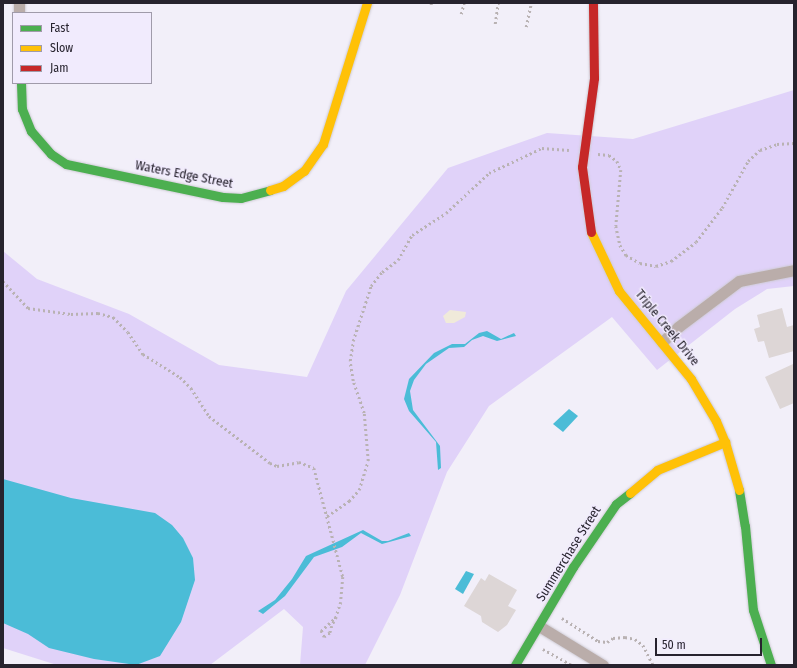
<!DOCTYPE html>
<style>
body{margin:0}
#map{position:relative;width:797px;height:668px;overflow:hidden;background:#f2eff9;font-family:"Fira Sans Condensed",sans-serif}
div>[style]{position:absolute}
.green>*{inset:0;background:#e0d2f9}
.sand>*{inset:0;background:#f0eada}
.water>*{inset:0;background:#4bbcd7}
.building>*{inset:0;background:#ddd6d6}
.path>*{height:2.5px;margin-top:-1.25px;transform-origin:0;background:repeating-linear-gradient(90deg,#b9b2b3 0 2px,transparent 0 5px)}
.roads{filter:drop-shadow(0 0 1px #cecbd4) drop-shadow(0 0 1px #cecbd4)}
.street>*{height:11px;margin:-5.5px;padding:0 5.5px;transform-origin:5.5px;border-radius:5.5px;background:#baadaa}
.fast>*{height:9px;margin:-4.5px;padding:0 4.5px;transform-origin:4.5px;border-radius:4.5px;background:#4caf50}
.slow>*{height:9px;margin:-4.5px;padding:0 4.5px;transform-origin:4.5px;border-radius:4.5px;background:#ffc107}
.jam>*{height:9px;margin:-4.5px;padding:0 4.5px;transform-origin:4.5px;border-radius:4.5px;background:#c62828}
span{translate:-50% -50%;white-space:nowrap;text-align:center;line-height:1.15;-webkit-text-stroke:3px #f1ebfd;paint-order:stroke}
.street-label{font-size:13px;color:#27232e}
.frame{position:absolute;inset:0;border:4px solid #27232e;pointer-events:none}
.legend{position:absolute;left:12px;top:12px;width:140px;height:72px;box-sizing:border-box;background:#f1ebfd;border:1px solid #a09baa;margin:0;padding:5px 7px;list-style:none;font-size:12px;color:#27232e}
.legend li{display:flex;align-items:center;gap:8px;height:20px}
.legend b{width:20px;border:1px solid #a09baa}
.scale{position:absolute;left:655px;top:638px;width:107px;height:18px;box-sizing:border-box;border:2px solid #27232e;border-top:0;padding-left:5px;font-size:12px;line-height:14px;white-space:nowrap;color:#27232e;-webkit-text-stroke:3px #f1ebfd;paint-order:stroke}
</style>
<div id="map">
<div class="green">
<div style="clip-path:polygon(794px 90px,794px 286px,767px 289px,735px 309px,657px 370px,612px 317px,489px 406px,447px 472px,400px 595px,365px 665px,300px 665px,303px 627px,284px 609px,210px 665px,57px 665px,3px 648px,3px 251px,37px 279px,129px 314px,219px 365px,307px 377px,346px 291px,448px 168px,547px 133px,633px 139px)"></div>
</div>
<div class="sand">
<div style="clip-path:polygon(450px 310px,466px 312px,465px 317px,454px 323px,446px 323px,443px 316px)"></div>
</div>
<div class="water">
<div style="clip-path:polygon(487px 331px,501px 339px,514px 333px,516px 336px,497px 341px,483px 336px,472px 340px,464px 347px,449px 348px,426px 364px,414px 380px,410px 391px,413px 410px,440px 446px,441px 468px,438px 470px,436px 442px,409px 411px,404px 399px,409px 379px,434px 353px,452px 344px,465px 344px,479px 333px)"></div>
<div style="clip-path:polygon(569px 409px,578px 416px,563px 432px,553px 424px)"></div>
<div style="clip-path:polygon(3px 479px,71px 498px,155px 513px,172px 525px,183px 538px,193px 558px,195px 580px,181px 622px,160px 656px,136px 665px,94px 659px,49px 648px,28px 634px,3px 623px)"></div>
<div style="clip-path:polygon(363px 530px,382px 541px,388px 541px,409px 533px,411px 536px,382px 544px,361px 533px,342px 547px,314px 557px,285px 596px,263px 614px,258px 611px,275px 600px,292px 579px,306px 556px)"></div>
<div style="clip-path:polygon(466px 571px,474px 574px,463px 594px,455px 589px)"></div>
</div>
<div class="building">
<div style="clip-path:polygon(782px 308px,787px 327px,794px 325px,794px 351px,769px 358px,764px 341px,758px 342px,754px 329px,760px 327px,757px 315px)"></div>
<div style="clip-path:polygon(793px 364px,794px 403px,780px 409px,765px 377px)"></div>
<div style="clip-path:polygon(489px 574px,517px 590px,508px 606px,516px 610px,507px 625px,498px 632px,482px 622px,481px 616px,464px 606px,481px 578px,485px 581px)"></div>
</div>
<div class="path">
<div style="left:431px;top:5px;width:2px;rotate:-90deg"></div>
<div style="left:461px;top:14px;width:11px;rotate:-75deg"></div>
<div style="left:495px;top:24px;width:21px;rotate:-82deg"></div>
<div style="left:526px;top:27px;width:25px;rotate:-78deg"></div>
<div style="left:598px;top:154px;width:11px;rotate:5deg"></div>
<div style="left:609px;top:155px;width:10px;rotate:37deg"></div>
<div style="left:617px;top:161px;width:10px;rotate:66deg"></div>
<div style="left:621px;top:170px;width:56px;rotate:95.1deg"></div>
<div style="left:616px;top:226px;width:19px;rotate:78deg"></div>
<div style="left:620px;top:245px;width:12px;rotate:59deg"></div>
<div style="left:626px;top:255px;width:16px;rotate:30deg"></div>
<div style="left:640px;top:263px;width:16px;rotate:11deg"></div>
<div style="left:656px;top:266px;width:16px;rotate:-18deg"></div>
<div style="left:671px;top:261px;width:31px;rotate:-37deg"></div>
<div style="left:696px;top:242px;width:43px;rotate:-52.6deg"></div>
<div style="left:722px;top:208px;width:54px;rotate:-61deg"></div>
<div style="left:748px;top:161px;width:16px;rotate:-43deg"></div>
<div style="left:760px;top:150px;width:18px;rotate:-19deg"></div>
<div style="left:777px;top:144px;width:17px;rotate:-3deg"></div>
<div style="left:3px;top:281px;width:37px;rotate:47deg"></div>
<div style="left:28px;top:308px;width:43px;rotate:7.9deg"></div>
<div style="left:71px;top:314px;width:27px;rotate:-2deg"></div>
<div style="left:98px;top:313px;width:16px;rotate:15deg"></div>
<div style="left:113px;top:317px;width:21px;rotate:45deg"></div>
<div style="left:128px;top:332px;width:27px;rotate:56deg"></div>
<div style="left:143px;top:354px;width:44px;rotate:31.9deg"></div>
<div style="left:180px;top:377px;width:16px;rotate:45deg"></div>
<div style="left:191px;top:388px;width:33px;rotate:57deg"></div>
<div style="left:209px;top:416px;width:77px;rotate:37.6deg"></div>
<div style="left:270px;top:463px;width:8px;rotate:23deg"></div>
<div style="left:277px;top:466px;width:22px;rotate:-10deg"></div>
<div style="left:299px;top:462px;width:16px;rotate:22deg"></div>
<div style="left:314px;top:468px;width:113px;rotate:75.1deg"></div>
<div style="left:343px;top:577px;width:25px;rotate:95deg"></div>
<div style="left:341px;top:602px;width:16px;rotate:108deg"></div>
<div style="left:336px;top:617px;width:10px;rotate:114deg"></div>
<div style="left:332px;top:626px;width:7px;rotate:106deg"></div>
<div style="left:330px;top:633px;width:7px;rotate:146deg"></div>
<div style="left:324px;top:637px;width:7px;rotate:-117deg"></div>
<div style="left:321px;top:631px;width:21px;rotate:-43deg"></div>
<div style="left:327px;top:516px;width:27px;rotate:-34deg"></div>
<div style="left:349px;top:501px;width:15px;rotate:-48deg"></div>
<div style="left:359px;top:490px;width:30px;rotate:-73deg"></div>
<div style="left:368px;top:461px;width:48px;rotate:-94.8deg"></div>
<div style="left:364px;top:413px;width:34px;rotate:-109deg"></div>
<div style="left:353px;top:381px;width:20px;rotate:-99deg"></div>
<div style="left:350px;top:361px;width:20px;rotate:-81deg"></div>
<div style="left:353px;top:341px;width:58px;rotate:-71.9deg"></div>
<div style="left:371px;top:286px;width:18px;rotate:-52deg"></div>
<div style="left:382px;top:272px;width:20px;rotate:-37deg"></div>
<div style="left:398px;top:260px;width:29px;rotate:-61deg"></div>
<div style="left:412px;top:235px;width:40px;rotate:-32.9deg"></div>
<div style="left:446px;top:213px;width:59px;rotate:-42.9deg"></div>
<div style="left:489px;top:173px;width:59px;rotate:-25.3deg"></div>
<div style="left:542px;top:148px;width:27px;rotate:4deg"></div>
<div style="left:562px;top:618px;width:43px;rotate:32.6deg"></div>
<div style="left:598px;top:641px;width:9px;rotate:6deg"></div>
<div style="left:607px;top:642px;width:7px;rotate:-34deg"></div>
<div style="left:613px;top:638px;width:12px;rotate:-5deg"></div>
<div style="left:625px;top:637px;width:10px;rotate:11deg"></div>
<div style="left:635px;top:639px;width:10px;rotate:37deg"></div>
<div style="left:643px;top:645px;width:22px;rotate:63deg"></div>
<div style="left:543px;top:649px;width:33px;rotate:29deg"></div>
</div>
<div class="roads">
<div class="street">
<div style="left:19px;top:3px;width:10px;rotate:90deg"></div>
<div style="left:662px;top:342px;width:22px;rotate:-43deg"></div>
<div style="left:678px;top:327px;width:76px;rotate:-37deg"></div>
<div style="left:739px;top:281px;width:56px;rotate:-11.3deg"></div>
<div style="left:539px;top:626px;width:75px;rotate:31.4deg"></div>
</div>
<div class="fast">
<div style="left:21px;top:83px;width:26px;rotate:88deg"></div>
<div style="left:22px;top:109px;width:24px;rotate:68deg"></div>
<div style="left:31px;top:131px;width:30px;rotate:49deg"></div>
<div style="left:51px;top:154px;width:18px;rotate:34deg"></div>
<div style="left:66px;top:164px;width:160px;rotate:11.9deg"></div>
<div style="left:223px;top:197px;width:18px;rotate:3deg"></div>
<div style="left:241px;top:198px;width:30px;rotate:-15deg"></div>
<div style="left:739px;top:490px;width:36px;rotate:81deg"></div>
<div style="left:745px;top:526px;width:84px;rotate:84.6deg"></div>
<div style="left:753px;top:610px;width:58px;rotate:71.9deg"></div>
<div style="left:515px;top:665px;width:114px;rotate:-59.4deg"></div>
<div style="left:573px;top:567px;width:76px;rotate:-55.7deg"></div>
<div style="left:616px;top:504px;width:18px;rotate:-38deg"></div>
</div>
<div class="slow">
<div style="left:270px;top:190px;width:14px;rotate:-17deg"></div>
<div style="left:283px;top:186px;width:26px;rotate:-36deg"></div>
<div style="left:304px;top:171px;width:33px;rotate:-55deg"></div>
<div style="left:323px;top:144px;width:148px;rotate:-72.7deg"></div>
<div style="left:591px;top:232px;width:65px;rotate:64.6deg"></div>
<div style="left:619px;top:291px;width:114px;rotate:50.7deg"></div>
<div style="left:691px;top:379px;width:49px;rotate:59.2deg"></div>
<div style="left:716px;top:421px;width:23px;rotate:67deg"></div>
<div style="left:725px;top:442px;width:50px;rotate:73.7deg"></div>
<div style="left:630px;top:493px;width:35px;rotate:-40deg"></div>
<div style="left:657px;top:470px;width:74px;rotate:-22.4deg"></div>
</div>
<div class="jam">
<div style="left:591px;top:232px;width:66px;rotate:-97.9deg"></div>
<div style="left:582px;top:167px;width:90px;rotate:-82.3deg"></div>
<div style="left:594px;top:78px;width:75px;rotate:-90.8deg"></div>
</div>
</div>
<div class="street-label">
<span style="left:184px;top:175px;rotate:11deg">Waters Edge Street</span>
<span style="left:667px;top:328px;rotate:51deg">Triple Creek Drive</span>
<span style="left:569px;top:554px;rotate:-58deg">Summerchase Street</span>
</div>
<div class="frame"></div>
<ul class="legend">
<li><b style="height:5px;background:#4caf50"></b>Fast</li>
<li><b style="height:5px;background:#ffc107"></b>Slow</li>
<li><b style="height:5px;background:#c62828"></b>Jam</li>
</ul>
<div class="scale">50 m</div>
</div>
